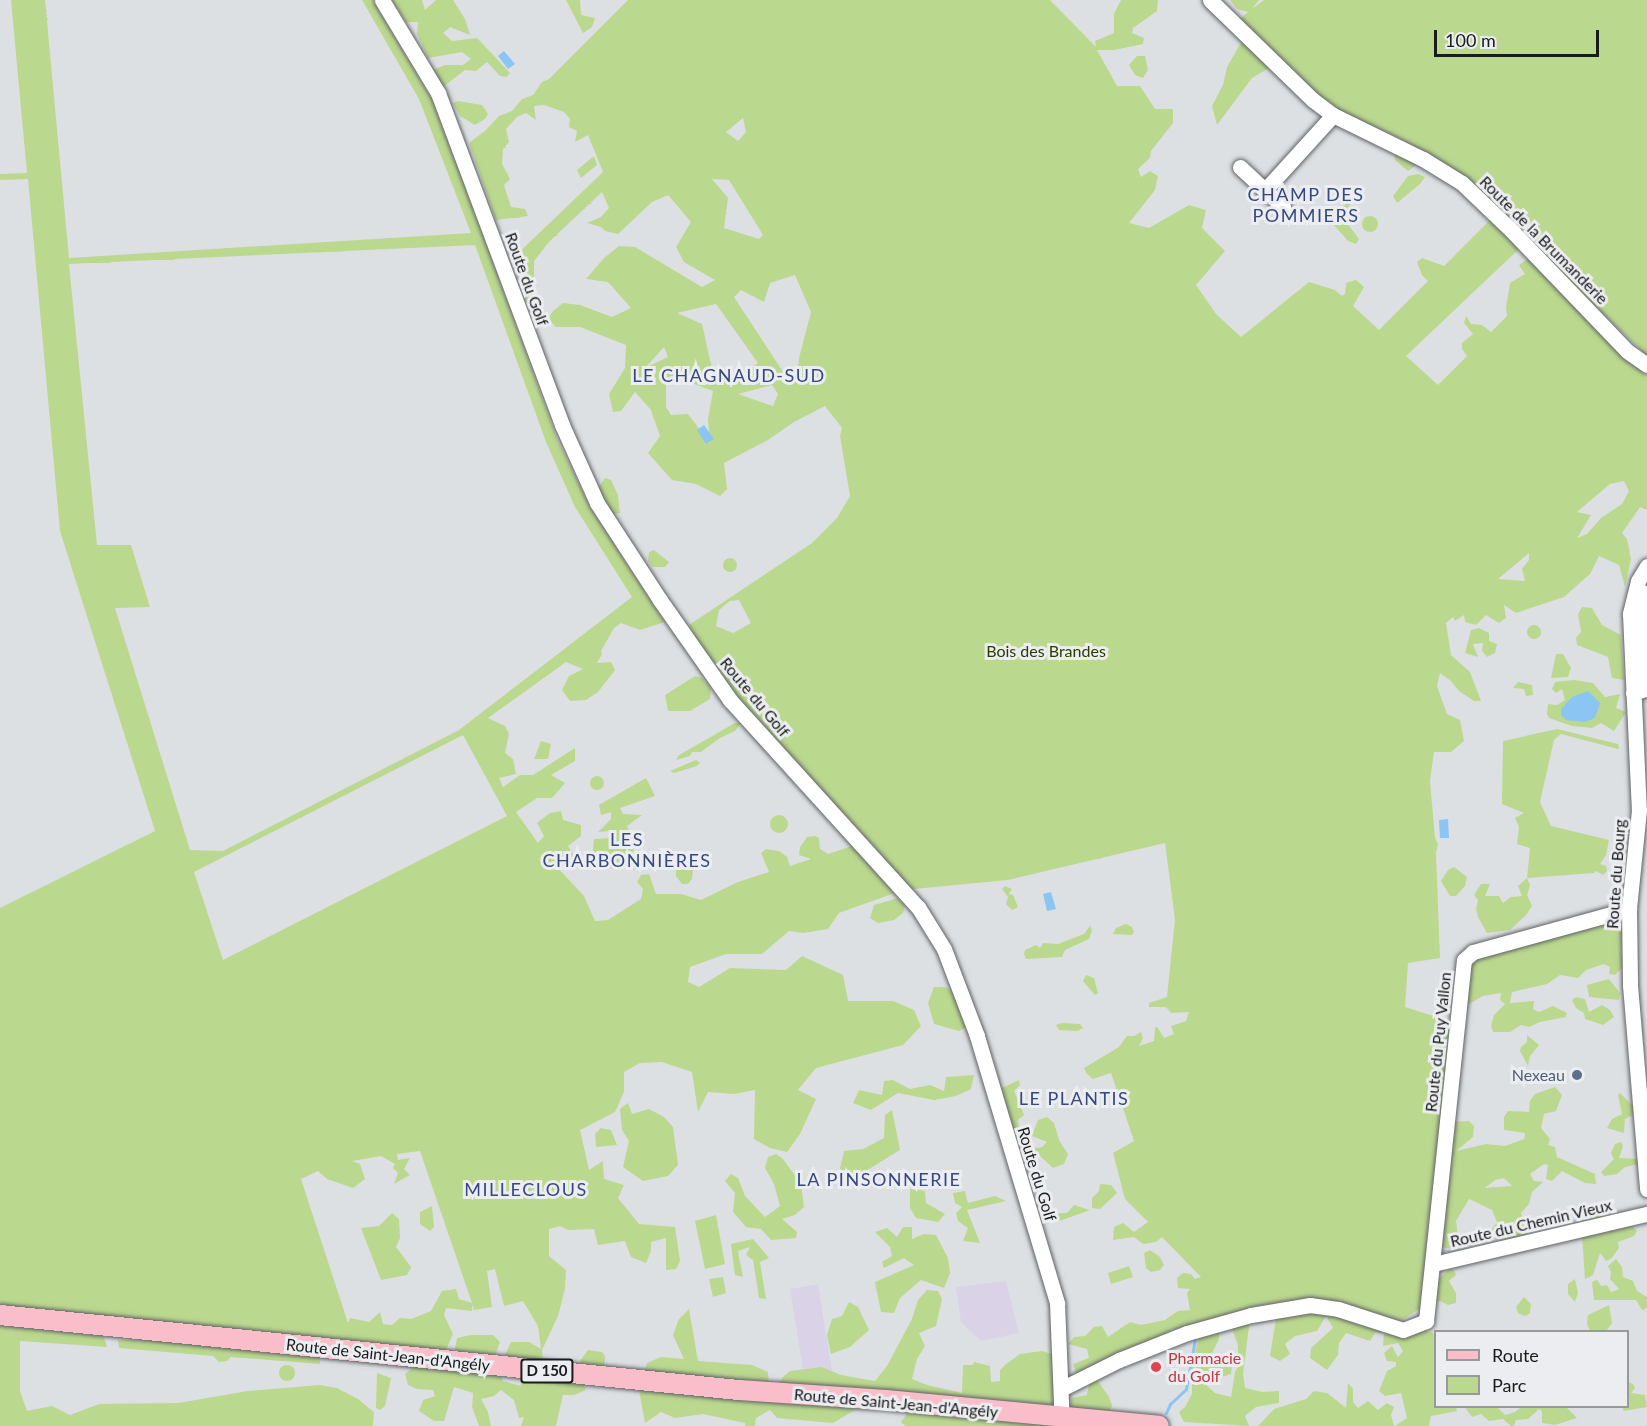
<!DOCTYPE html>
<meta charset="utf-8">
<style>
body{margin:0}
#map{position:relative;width:1647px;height:1426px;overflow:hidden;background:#dde0e3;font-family:Lato,sans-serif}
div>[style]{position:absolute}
.commercial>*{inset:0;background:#dad2e7}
.green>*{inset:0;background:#bbd88f}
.round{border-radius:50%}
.water>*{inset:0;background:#8ac5f3}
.stream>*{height:3px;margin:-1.5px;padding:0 1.5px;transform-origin:1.5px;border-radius:1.5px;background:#8ac5f3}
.roads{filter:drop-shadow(0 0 2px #5f6264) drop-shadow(0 0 2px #5f6264)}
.minor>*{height:15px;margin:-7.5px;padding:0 7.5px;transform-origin:7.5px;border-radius:7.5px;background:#fff}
.major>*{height:20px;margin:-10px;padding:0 10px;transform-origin:10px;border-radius:10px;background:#fabeca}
.dots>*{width:16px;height:16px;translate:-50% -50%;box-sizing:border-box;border:3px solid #ebedf0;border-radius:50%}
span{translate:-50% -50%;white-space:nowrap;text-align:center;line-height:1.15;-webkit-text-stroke:6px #ebedf0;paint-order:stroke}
.shield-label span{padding:2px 4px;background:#ebedf0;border:2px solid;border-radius:4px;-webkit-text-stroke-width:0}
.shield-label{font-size:15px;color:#1a1b1c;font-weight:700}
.street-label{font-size:16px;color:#1a1b1c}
.park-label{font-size:16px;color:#2b3e00}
.service-label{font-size:16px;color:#4e5e75}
.right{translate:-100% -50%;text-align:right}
.health-label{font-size:16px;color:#be3a42}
.left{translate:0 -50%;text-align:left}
.neighbourhood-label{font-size:18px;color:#354882;letter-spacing:1.5px}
.legend{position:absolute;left:1434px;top:1330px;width:195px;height:78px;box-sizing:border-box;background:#ebedf0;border:2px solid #97999b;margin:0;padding:8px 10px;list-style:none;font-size:18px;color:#1a1b1c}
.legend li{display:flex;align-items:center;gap:12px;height:30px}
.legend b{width:30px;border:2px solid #97999b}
.scale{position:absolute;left:1434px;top:30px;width:165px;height:27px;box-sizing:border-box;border:3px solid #1a1b1c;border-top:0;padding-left:8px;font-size:18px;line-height:21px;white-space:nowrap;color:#1a1b1c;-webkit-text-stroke:4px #ebedf0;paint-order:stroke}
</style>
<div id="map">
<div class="commercial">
<div style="clip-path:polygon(1006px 1281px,1019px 1333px,981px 1341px,961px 1322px,956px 1287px)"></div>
<div style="clip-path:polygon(818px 1284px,832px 1371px,822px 1367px,803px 1369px,790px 1289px)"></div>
</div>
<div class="green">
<div style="clip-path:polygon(evenodd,11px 0,45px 0,69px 258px,471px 233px,419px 99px,362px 0,373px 0,437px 108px,557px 439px,590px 507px,665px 622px,640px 630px,621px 623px,614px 628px,601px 651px,602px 654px,597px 663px,611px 662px,615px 670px,598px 692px,586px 700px,570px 701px,562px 690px,569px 676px,583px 669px,566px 662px,488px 718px,505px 726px,509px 734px,505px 753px,513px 759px,516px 774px,499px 778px,503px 787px,520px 775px,533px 775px,575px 748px,575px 761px,551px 775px,565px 783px,552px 798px,537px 798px,516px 812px,538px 843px,544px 836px,537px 823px,550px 813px,561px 811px,563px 820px,581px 825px,581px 836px,568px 846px,574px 856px,554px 864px,584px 896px,595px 921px,608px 920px,641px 899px,643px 889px,637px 882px,641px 875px,649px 874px,656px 894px,681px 894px,701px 900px,738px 882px,769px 872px,761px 853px,766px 849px,779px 851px,787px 857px,790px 866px,811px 859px,799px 855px,800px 847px,807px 837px,815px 836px,819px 838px,820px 849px,828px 854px,861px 843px,730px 700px,689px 625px,812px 543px,837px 518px,850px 496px,840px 436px,842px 428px,825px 406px,794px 422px,768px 440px,724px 463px,727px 489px,720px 496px,696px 484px,672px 480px,648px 453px,660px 436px,651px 410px,635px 392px,621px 411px,613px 412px,609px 394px,625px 368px,626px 345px,580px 327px,556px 327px,548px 319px,553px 311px,563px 303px,580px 305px,612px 317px,631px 308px,608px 282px,586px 279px,604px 258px,619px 246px,635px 247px,702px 287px,715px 280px,684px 262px,676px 247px,691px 222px,668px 195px,652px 202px,618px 234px,605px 231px,601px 227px,587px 223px,601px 217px,609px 208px,602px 192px,549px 242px,534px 261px,534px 298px,531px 305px,527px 302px,521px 285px,522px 275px,517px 273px,512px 259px,603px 172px,588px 135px,575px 142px,577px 131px,569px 127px,570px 119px,564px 112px,544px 105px,534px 106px,536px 120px,526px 113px,517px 117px,506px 129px,509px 142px,503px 149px,502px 164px,510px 179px,504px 185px,511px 207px,525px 209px,528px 216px,496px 220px,469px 143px,486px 130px,499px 116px,512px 111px,522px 99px,533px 95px,542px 82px,549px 79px,628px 0,1050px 0,1096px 47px,1095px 41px,1114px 33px,1114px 14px,1121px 0,1158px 0,1157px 11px,1133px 28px,1132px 33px,1144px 38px,1143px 44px,1114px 50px,1097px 50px,1117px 86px,1140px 86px,1155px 109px,1173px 109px,1173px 123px,1151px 151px,1150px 158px,1138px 169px,1141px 177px,1150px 171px,1158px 176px,1155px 190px,1129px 223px,1149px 228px,1189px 205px,1206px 210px,1202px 228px,1225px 251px,1196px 285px,1216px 314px,1241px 337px,1309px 282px,1335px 290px,1342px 296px,1345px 294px,1346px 283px,1356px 280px,1364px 287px,1353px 306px,1379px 330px,1428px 281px,1422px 275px,1417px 262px,1422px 258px,1444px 266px,1491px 219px,1520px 248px,1406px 356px,1438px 385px,1467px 356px,1462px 349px,1462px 343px,1473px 334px,1464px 323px,1466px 316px,1471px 324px,1482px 325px,1491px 332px,1507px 316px,1506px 308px,1510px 283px,1525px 274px,1519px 265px,1529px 258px,1629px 360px,1647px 375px,1647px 510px,1640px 507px,1622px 533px,1627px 539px,1631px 559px,1625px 587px,1619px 565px,1599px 556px,1590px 574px,1564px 597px,1516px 613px,1504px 605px,1506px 618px,1499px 623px,1486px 615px,1476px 625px,1465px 622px,1464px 615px,1455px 621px,1453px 617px,1446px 623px,1451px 655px,1470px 672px,1481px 701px,1474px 701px,1459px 691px,1451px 681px,1440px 673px,1437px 686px,1447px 714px,1460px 720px,1464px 741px,1451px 752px,1434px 752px,1430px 781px,1435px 838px,1438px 844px,1436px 853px,1440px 958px,1408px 963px,1405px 1007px,1459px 1024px,1449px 1122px,1469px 1121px,1474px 1126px,1473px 1137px,1456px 1151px,1486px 1144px,1505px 1146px,1524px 1139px,1525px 1133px,1504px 1130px,1504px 1117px,1508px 1111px,1529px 1112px,1530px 1101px,1535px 1094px,1555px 1087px,1562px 1095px,1556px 1111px,1544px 1114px,1541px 1128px,1550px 1139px,1548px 1145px,1555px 1147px,1557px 1157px,1595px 1174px,1596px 1184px,1585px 1183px,1562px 1171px,1552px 1181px,1546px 1179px,1548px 1165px,1544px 1164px,1530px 1174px,1534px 1181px,1543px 1182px,1532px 1192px,1529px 1204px,1521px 1213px,1527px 1235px,1519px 1239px,1498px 1240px,1488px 1234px,1497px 1222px,1492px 1210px,1469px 1199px,1456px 1221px,1460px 1250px,1435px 1246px,1437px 1280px,1450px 1269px,1454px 1270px,1456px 1275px,1449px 1281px,1456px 1293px,1456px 1303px,1448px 1305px,1440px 1301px,1428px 1303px,1393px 1326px,1432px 1332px,1435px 1336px,1436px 1406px,1456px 1407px,1457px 1411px,1431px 1416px,1429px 1426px,1395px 1426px,1407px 1418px,1401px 1393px,1385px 1396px,1379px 1391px,1387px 1371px,1396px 1366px,1396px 1362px,1387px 1361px,1384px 1353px,1392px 1346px,1398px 1357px,1403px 1351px,1398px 1343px,1383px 1346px,1384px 1332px,1375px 1333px,1370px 1341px,1346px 1333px,1339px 1343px,1338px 1355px,1327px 1370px,1310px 1358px,1311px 1348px,1333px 1328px,1326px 1316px,1317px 1331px,1295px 1336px,1285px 1344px,1290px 1354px,1280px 1361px,1270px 1356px,1276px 1318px,1299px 1305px,1276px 1303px,1232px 1316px,1196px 1323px,1184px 1330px,1172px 1329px,1158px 1340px,1082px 1374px,1076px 1373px,1073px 1364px,1089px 1358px,1087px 1349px,1068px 1344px,1074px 1337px,1085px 1336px,1094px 1327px,1102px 1326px,1108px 1337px,1130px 1322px,1141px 1325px,1165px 1320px,1178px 1311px,1190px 1310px,1187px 1293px,1190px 1289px,1178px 1288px,1177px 1278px,1183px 1273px,1191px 1274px,1195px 1279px,1201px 1277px,1162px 1237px,1156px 1242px,1143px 1244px,1134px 1237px,1113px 1240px,1114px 1227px,1123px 1223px,1134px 1232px,1148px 1222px,1125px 1199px,1113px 1153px,1134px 1141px,1111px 1073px,1093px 1079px,1087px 1074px,1084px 1068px,1119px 1047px,1127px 1036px,1134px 1036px,1141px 1032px,1143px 1038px,1139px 1046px,1154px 1041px,1155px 1027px,1158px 1028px,1164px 1038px,1174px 1034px,1171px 1026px,1186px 1021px,1189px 1012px,1171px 1013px,1166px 1007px,1149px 1007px,1149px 1003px,1167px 997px,1175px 920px,1165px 843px,1008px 880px,903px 890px,839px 913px,828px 929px,803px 933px,789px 931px,762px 954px,726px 954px,690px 967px,688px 982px,699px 987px,730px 968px,786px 970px,802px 956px,843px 975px,848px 1001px,893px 1001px,914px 1010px,921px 1026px,903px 1045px,816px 1068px,798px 1090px,816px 1099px,800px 1134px,787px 1152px,770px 1148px,754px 1139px,755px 1090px,734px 1094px,708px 1092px,698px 1112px,692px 1072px,662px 1062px,640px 1063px,624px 1072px,624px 1092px,615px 1112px,580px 1130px,589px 1170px,603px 1161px,604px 1179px,624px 1185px,618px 1198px,639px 1224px,675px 1227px,680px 1261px,676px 1269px,666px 1270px,666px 1238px,651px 1242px,651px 1251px,646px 1263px,631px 1257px,625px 1241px,598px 1245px,594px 1229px,568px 1230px,560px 1226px,549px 1229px,549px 1256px,566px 1270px,565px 1289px,558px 1316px,542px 1350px,543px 1361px,578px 1374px,586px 1390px,574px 1395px,563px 1395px,556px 1426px,521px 1426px,524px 1417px,519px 1418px,514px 1400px,501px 1390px,494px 1396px,481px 1399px,488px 1412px,491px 1426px,479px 1426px,472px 1407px,473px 1393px,454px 1387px,444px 1421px,434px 1421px,419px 1411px,423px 1400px,435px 1396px,433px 1390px,417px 1389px,408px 1385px,405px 1374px,423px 1360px,431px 1372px,444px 1363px,499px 1370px,503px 1381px,521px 1386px,518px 1368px,505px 1355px,511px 1342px,529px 1342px,541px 1349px,538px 1326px,523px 1301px,504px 1306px,495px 1269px,487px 1271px,492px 1307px,474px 1310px,472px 1304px,472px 1311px,446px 1308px,444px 1315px,453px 1334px,445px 1352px,437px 1348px,427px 1356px,0 1307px,0 908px,155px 831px,60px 531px,28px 179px,0 180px,0 174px,27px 173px,11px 0,743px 118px,746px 132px,738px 141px,726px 132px,743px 118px,11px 0,712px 179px,729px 180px,763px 235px,759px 239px,724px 228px,728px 198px,712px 179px,11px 0,475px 245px,546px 442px,575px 507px,632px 597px,459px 730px,223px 851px,190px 850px,115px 608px,150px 607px,131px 545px,97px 545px,69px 264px,475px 245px,11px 0,795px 275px,811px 312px,799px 358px,797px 379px,789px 381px,734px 297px,741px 290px,764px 302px,770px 283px,795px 275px,11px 0,716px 304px,758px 363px,744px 373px,713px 373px,702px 324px,677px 313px,716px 304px,11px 0,664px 347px,668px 357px,645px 368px,664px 347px,11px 0,673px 376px,713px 391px,708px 419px,710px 443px,688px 414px,671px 415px,666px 407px,666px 382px,673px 376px,11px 0,772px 385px,778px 394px,773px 406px,738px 394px,772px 385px,11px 0,1624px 481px,1629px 491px,1622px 504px,1601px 518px,1587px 534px,1577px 538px,1591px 515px,1577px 512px,1610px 484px,1624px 481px,11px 0,1529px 553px,1529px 560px,1522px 569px,1525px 581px,1498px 579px,1529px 553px,11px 0,739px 600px,751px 623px,733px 633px,716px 626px,719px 610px,730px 601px,739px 600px,11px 0,463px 735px,507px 816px,223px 960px,194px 872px,463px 735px,11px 0,420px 1151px,472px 1303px,459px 1299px,456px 1289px,442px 1291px,431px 1311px,411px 1319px,400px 1318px,392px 1325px,383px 1324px,380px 1312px,369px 1322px,350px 1318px,348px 1323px,301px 1179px,318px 1171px,327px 1179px,353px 1188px,365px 1179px,360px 1164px,352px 1161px,381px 1156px,395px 1164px,393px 1168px,398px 1173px,394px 1184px,410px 1175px,404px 1169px,410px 1158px,398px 1160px,397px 1154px,420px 1151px,11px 0,1504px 1178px,1512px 1186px,1485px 1188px,1495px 1180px,1504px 1178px)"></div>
<div style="clip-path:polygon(392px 0,422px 0,425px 10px,436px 0,453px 0,465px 19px,470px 35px,450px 27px,443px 33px,452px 41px,477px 38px,510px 73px,506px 77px,500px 76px,487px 62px,476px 71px,465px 70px,443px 87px,433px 70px,445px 65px,463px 65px,471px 59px,462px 52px,428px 58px,417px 34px,418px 22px,406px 22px)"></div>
<div style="clip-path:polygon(566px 0,580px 0,581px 15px,595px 18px,592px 27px,583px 33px)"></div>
<div style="clip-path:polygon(1230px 0,1259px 0,1252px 9px,1264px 0,1647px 0,1647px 356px,1469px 183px,1405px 141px,1324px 103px,1239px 20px,1248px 12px,1237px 9px)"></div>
<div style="clip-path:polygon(1242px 41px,1263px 56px,1269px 68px,1252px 78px,1217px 125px,1212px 106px,1223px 85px,1227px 67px)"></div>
<div style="clip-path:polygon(1137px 56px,1145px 56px,1148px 70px,1143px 78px,1135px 75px,1129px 65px)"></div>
<div style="clip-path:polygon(458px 101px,482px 105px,488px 114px,485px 119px,475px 125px,460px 116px,453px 103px)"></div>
<div style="clip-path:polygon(1394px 152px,1418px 164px,1408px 171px,1395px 160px)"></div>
<div style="clip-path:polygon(594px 156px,597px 165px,581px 178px,577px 170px)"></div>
<div style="clip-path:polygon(1418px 174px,1425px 177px,1420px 184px,1397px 203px,1393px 196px,1408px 176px)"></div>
<div style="clip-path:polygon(1350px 200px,1350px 205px,1341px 215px,1359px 239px,1356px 244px,1348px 241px,1332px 223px,1334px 216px)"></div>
<div class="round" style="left:1362px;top:216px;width:16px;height:16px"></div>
<div style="clip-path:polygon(605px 478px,611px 480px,618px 495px,620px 513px,613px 514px,601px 505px,598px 488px)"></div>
<div style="clip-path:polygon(654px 550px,669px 562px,665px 567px,653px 567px,648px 561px,649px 552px)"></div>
<div class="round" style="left:723px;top:558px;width:14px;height:14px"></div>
<div style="clip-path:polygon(1582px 607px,1592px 608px,1602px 625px,1621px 635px,1624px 680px,1612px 678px,1608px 657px,1577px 645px,1576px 638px,1581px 632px,1578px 614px)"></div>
<div class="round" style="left:1527px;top:625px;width:14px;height:14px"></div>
<div style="clip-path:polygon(1479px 628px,1489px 633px,1489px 641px,1497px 644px,1495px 653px,1487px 657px,1482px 651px,1483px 643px,1473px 644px,1478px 657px,1465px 653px,1471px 630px)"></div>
<div style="clip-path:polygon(1556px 654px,1563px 654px,1571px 668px,1568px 677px,1551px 678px)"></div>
<div style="clip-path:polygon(695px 676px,702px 678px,711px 689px,710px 699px,690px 711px,668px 711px,665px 695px)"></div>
<div style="clip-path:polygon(1574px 680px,1593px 683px,1605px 697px,1620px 694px,1616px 708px,1626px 712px,1614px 731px,1601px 723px,1592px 728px,1572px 726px,1549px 718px,1547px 714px,1548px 704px,1557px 705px,1565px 700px,1562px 689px,1556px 693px,1552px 689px,1555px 682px)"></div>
<div style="clip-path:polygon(1518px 682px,1532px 685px,1533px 695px,1526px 696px,1524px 689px,1513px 688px)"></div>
<div style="clip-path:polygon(735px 723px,741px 723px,735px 731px,720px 738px,701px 752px,692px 752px,690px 756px,676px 760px,679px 755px)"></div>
<div style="clip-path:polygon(1557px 729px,1618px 744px,1619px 747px,1618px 749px,1561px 734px,1554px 740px,1540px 802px,1551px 826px,1609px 840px,1606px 855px,1600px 864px,1606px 866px,1607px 871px,1603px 875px,1596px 871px,1594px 873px,1527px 878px,1530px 885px,1527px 895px,1532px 906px,1526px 915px,1510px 930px,1487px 933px,1478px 917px,1476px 909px,1478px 900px,1474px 895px,1481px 884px,1490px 884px,1485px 896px,1499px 896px,1503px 903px,1511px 897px,1522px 896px,1518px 886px,1527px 878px,1530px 848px,1517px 844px,1519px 827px,1515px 818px,1524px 813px,1502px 804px,1503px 741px)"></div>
<div style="clip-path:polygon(541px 741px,551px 744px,548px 759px,534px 759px)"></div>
<div style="clip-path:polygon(696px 760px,700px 763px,697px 766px,674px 773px,670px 771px)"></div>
<div class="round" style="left:590px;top:776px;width:14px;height:14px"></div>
<div style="clip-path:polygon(646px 778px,655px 796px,620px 808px,623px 814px,642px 815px,627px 826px,629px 831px,622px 839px,613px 844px,616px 849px,631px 841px,636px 844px,628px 864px,612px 869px,602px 863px,593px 850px,594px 839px,613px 838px,609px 831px,598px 832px,611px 819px,611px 812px,601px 815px,599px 805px)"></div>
<div class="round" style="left:770px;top:815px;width:18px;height:18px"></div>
<div style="clip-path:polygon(683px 861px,693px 870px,692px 879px,688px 884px,682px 884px,676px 876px,676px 867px)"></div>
<div style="clip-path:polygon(1454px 867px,1467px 877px,1465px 886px,1456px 896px,1450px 896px,1441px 881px,1448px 870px)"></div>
<div style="clip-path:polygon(1005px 886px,1012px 889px,1009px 894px,1013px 895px,1018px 907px,1012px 910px,1006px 904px,1008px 897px,1002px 889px)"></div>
<div style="clip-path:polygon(898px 898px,905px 906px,903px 913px,894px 920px,878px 923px,870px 918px,874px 905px)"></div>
<div style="clip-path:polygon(1618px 917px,1623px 925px,1621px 956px,1626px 958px,1627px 963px,1615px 975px,1609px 974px,1610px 967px,1604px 964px,1586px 970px,1578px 978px,1560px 975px,1547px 984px,1512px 992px,1510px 1003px,1534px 1001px,1533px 1009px,1539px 1012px,1553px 1006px,1567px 1013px,1566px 1017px,1540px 1022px,1529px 1027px,1521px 1025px,1510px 1032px,1493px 1032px,1491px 1026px,1494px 1015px,1505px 1004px,1500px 1000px,1501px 993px,1483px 996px,1464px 1007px,1468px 961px)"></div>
<div style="clip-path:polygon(1126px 924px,1132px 927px,1134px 932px,1132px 935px,1113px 934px,1116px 928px)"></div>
<div style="clip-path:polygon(1090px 926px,1092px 930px,1089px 939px,1065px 950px,1062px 957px,1026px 959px,1024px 954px,1025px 950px,1036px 945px,1040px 948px,1043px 943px,1058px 944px,1084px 934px)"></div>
<div style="clip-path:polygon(1086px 975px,1094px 978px,1098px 993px,1095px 995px,1083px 981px)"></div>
<div style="clip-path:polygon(1609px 979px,1620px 993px,1619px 1000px,1589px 997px,1587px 985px)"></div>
<div style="clip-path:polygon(934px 987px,945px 987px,955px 993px,968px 1026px,959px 1031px,934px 1024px,928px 1003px)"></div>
<div style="clip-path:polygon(1576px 997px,1585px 999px,1589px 1012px,1602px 1005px,1610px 1010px,1614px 1017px,1603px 1025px,1585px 1019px,1584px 1013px,1576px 1008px,1572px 1000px)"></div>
<div style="clip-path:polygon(1062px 1023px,1080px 1024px,1083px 1028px,1077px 1031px,1059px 1030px,1056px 1025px)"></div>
<div style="clip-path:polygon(1527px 1035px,1539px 1045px,1530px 1056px,1528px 1066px,1520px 1051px,1521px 1047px,1527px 1042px)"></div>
<div style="clip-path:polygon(974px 1075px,971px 1089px,956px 1096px,934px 1100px,898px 1093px,871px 1110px,853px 1103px,859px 1090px,882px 1095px,884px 1081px,893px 1080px,910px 1089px,930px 1085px,944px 1091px,946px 1077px)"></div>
<div style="clip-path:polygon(1019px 1080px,1020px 1085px,1014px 1091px,1024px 1115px,1018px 1120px,1020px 1135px,1015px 1140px,1006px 1114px,1002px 1088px)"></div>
<div style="clip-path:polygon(1620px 1093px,1636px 1109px,1633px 1115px,1625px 1119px,1624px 1133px,1607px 1128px,1612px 1119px,1622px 1114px,1618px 1095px)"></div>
<div style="clip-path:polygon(628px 1103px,632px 1114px,649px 1109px,664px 1117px,673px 1127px,678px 1165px,668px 1176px,643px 1181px,623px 1167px,629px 1141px,622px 1130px,620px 1109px)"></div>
<div style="clip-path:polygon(892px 1110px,900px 1150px,851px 1180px,840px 1168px,844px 1151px,863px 1149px,884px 1138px,885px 1115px)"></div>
<div style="clip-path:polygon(1047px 1117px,1054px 1123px,1059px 1140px,1068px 1154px,1064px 1164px,1053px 1168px,1040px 1156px,1028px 1156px,1029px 1149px,1042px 1147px,1047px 1142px,1032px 1136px,1038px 1120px)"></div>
<div style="clip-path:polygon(601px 1128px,611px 1130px,617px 1145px,596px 1147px,595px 1134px)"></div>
<div style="clip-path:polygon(1621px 1142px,1623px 1146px,1619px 1158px,1639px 1159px,1639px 1164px,1625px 1167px,1617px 1174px,1604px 1176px,1601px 1172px,1614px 1159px,1611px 1153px,1615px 1144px)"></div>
<div style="clip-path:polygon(776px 1154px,783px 1159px,801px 1184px,804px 1207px,795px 1215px,782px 1219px,797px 1232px,796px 1238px,771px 1240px,761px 1229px,746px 1227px,733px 1212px,735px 1193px,725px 1181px,731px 1174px,738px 1178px,745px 1196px,765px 1217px,780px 1206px,774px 1184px,765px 1168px,768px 1157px)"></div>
<div style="clip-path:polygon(1100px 1184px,1111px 1185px,1117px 1193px,1100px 1209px,1092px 1208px,1092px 1198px,1099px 1191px)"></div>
<div style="clip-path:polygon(910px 1189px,925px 1191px,926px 1203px,945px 1214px,938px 1222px,916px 1218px,910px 1208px)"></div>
<div style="clip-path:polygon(965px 1191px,968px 1203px,995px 1196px,1006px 1201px,967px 1210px,980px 1243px,963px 1241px,968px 1228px,958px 1221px,956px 1213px,962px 1207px,955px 1203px,953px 1193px)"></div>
<div style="clip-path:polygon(1074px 1205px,1090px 1210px,1057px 1222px,1053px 1216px,1056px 1213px,1067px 1213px)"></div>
<div style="clip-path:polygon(1594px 1205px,1601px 1209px,1603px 1217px,1585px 1223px,1580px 1221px,1578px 1206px)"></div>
<div style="clip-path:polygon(432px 1206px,434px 1227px,430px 1231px,420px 1224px,420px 1212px)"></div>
<div style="clip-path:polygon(392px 1213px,399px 1219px,400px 1238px,396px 1247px,411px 1267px,407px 1275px,381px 1280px,361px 1228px,379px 1226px)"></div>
<div style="clip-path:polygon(716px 1215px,725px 1264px,705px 1269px,695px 1221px)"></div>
<div style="clip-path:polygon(1632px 1226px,1637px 1231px,1634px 1236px,1618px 1242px,1619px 1248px,1612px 1258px,1606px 1261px,1600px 1253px,1593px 1275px,1585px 1279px,1582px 1236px)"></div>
<div style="clip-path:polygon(903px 1227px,912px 1227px,912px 1239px,924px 1234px,936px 1235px,948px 1258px,950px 1273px,944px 1288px,921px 1280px,900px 1298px,894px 1313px,881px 1312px,875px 1282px,914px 1265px,904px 1258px,884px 1268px,882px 1262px,892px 1256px,890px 1247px,875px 1232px,887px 1228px,897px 1237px)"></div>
<div style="clip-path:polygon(753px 1239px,769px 1258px,760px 1262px,766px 1299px,759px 1298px,753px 1260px,746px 1255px,750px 1247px,738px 1251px,743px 1277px,735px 1275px,731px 1244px)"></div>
<div style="clip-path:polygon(1150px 1250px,1160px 1257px,1164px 1265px,1160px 1270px,1151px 1272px,1146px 1268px,1144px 1253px)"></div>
<div style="clip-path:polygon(1616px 1259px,1622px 1267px,1623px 1277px,1633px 1281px,1637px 1291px,1647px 1297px,1647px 1308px,1642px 1310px,1636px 1300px,1594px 1300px,1592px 1282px,1597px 1280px,1601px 1286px,1607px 1285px,1611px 1292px,1619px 1289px,1610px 1279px,1611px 1272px,1608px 1266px)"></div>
<div style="clip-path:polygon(1129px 1266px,1133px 1277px,1111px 1284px,1108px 1273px)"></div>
<div style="clip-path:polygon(723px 1277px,726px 1293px,713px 1297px,709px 1279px)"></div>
<div style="clip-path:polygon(1575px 1279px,1578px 1293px,1575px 1302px,1568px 1294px,1568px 1284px)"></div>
<div style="clip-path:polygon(927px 1290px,938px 1291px,942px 1299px,936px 1326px,919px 1333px,925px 1346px,917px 1359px,912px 1379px,927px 1385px,962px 1393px,963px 1365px,973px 1365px,974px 1362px,990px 1366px,991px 1382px,1000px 1381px,1000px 1370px,1006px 1364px,1020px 1354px,1042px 1351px,1055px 1355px,1056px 1399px,1052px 1426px,905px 1426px,901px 1422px,911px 1408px,880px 1395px,833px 1423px,777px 1418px,770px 1410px,756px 1418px,755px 1426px,745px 1426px,745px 1423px,703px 1414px,675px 1418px,661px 1412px,645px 1423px,639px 1390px,647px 1363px,661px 1357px,684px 1359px,673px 1335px,679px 1319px,689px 1309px,698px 1361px,752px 1365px,768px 1372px,770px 1399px,783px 1377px,790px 1371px,822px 1367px,841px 1375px,875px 1381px,887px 1366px,912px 1319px,918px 1300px)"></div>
<div style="clip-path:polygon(1524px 1297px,1531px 1304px,1530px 1313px,1525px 1316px,1518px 1313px,1516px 1307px)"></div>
<div style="clip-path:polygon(849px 1302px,858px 1307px,869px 1330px,850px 1347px,831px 1354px,827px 1335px,832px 1319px,842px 1316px)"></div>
<div style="clip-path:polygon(1609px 1305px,1612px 1323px,1607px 1330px,1590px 1331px,1587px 1324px,1588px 1315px)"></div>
<div style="clip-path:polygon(1250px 1319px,1243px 1374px,1245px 1388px,1262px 1392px,1279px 1391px,1279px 1403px,1256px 1407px,1245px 1416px,1249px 1426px,1184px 1422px,1179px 1412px,1185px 1407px,1192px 1394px,1192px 1368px,1199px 1335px,1219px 1332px,1219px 1339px,1211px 1355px,1232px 1365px,1231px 1374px,1204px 1383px,1215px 1393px,1231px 1397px,1235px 1372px,1238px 1367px,1238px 1345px,1232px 1329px,1236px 1324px)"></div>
<div style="clip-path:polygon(0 1325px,103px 1336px,105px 1340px,107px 1347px,20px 1341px,20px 1391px,27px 1411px,52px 1406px,70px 1415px,99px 1404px,178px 1403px,248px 1391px,320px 1385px,337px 1388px,358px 1399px,374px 1412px,373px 1426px,0 1426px)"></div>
<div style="clip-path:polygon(471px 1335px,493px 1335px,500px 1342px,493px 1361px,468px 1357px,455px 1349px,457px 1338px)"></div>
<div style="clip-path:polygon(118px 1340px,150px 1340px,319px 1357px,320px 1364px,231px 1357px,227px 1361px,219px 1362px,213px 1356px,119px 1348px)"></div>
<div style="clip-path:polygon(588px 1350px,602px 1352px,605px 1356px,604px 1369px,583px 1366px,580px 1361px)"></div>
<div class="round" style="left:279px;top:1365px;width:16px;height:16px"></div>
<div style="clip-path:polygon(377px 1373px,391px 1378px,385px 1406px,380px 1410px,376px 1408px)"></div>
<div style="clip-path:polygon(1090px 1379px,1098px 1381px,1109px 1397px,1112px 1405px,1106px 1426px,1069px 1409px,1072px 1398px,1087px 1395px)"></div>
<div style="clip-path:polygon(1628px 1382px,1633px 1384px,1635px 1388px,1631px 1393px,1645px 1395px,1647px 1407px,1624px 1411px,1622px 1407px,1628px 1406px)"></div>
<div style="clip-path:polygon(1348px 1383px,1353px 1389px,1353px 1402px,1358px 1408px,1368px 1401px,1378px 1410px,1387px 1403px,1394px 1407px,1391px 1415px,1394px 1426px,1258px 1426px,1274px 1409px,1306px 1399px,1314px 1391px,1327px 1393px,1346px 1408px)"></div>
<div style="clip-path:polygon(1467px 1407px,1497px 1407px,1505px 1415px,1515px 1412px,1521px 1407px,1566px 1407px,1577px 1418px,1555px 1425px,1542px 1423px,1542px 1411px,1539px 1409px,1528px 1419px,1516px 1420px,1514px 1426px,1511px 1426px,1503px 1419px,1489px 1421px,1481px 1414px,1472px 1417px,1466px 1409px)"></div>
</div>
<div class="water">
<div style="clip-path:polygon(504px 51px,515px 64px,508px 69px,498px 56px)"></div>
<div style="clip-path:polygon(704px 425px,714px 439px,706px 444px,697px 430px)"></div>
<div style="clip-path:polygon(1588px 691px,1600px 703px,1595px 718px,1585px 722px,1566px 720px,1561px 715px,1561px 709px,1572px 697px)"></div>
<div style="clip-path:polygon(1448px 819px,1449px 838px,1440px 838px,1439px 820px)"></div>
<div style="clip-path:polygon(1051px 892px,1056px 909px,1047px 911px,1043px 894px)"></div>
</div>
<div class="stream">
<div style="left:1166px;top:1413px;width:10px;rotate:-66deg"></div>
<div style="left:1170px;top:1404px;width:22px;rotate:-43deg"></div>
<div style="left:1186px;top:1389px;width:51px;rotate:-79.8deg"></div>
</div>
<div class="roads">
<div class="minor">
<div style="left:382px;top:0;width:109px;rotate:58.9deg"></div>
<div style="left:438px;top:93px;width:354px;rotate:69.5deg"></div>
<div style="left:562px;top:425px;width:85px;rotate:65.8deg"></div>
<div style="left:597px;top:503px;width:116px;rotate:57deg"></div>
<div style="left:660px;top:600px;width:122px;rotate:55deg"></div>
<div style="left:730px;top:700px;width:280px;rotate:47.8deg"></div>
<div style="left:918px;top:907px;width:49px;rotate:58.2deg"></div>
<div style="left:944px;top:949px;width:93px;rotate:69.2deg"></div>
<div style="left:977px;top:1036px;width:279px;rotate:73.3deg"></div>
<div style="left:1057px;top:1303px;width:123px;rotate:87.7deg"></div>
<div style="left:1210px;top:0;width:144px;rotate:44.2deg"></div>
<div style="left:1313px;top:100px;width:25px;rotate:37deg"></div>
<div style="left:1333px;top:115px;width:100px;rotate:26.1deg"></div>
<div style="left:1423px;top:159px;width:46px;rotate:31.6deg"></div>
<div style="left:1462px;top:183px;width:69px;rotate:43.8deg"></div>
<div style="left:1512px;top:231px;width:166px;rotate:46.2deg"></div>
<div style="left:1627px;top:351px;width:24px;rotate:35deg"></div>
<div style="left:1240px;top:167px;width:34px;rotate:43deg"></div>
<div style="left:1265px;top:190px;width:101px;rotate:-47.8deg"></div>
<div style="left:1265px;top:190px;width:25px;rotate:43deg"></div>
<div style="left:1647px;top:566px;width:17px;rotate:121deg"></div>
<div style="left:1638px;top:581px;width:34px;rotate:104deg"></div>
<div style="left:1630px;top:614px;width:196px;rotate:87.4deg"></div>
<div style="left:1639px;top:810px;width:100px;rotate:95.8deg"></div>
<div style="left:1629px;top:909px;width:76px;rotate:89.2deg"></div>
<div style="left:1630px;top:985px;width:205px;rotate:85.2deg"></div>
<div style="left:1633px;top:693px;width:13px;rotate:-18deg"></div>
<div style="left:1645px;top:689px;width:62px;rotate:-93.7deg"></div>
<div style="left:1641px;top:627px;width:35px;rotate:-80deg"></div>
<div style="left:1433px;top:1264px;width:220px;rotate:-13.2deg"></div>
<div style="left:1061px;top:1389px;width:65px;rotate:-26.6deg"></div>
<div style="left:1119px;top:1360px;width:73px;rotate:-21.7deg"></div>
<div style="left:1187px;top:1333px;width:66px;rotate:-15.7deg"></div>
<div style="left:1251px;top:1315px;width:60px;rotate:-9.6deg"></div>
<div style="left:1310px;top:1305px;width:28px;rotate:8deg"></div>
<div style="left:1338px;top:1309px;width:68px;rotate:17.9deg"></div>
<div style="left:1403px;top:1330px;width:25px;rotate:-21deg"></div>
<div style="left:1426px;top:1321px;width:363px;rotate:-84deg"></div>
<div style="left:1464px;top:960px;width:12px;rotate:-42deg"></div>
<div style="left:1473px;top:952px;width:162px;rotate:-15.4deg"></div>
</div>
<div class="major">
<div style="left:0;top:1315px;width:743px;rotate:5.8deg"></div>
<div style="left:739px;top:1390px;width:147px;rotate:3.9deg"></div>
<div style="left:886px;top:1400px;width:274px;rotate:5.4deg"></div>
</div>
</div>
<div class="dots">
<div style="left:1577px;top:1075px;background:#5c6f8a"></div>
<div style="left:1156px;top:1367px;background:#e0444e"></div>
</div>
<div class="shield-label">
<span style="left:547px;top:1371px">D 150</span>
</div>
<div class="street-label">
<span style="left:1544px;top:240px;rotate:45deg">Route de la Brumanderie</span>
<span style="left:527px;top:279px;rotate:70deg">Route du Golf</span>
<span style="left:755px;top:697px;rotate:50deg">Route du Golf</span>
<span style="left:1616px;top:874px;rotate:-86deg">Route du Bourg</span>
<span style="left:1438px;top:1042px;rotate:-84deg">Route du Puy Vallon</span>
<span style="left:1037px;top:1174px;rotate:73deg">Route du Golf</span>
<span style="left:1531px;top:1223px;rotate:-13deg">Route du Chemin Vieux</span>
<span style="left:388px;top:1355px;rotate:6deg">Route de Saint-Jean-d'Angély</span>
<span style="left:896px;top:1403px;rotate:5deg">Route de Saint-Jean-d'Angély</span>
</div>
<div class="park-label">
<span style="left:1046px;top:651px">Bois des Brandes</span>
</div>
<div class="service-label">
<span class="right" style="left:1565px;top:1075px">Nexeau</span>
</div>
<div class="health-label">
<span class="left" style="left:1168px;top:1367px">Pharmacie<br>du Golf</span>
</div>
<div class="neighbourhood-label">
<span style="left:1306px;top:205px">CHAMP DES<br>POMMIERS</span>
<span style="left:729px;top:375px">LE CHAGNAUD-SUD</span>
<span style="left:627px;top:850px">LES<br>CHARBONNIÈRES</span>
<span style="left:1074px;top:1098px">LE PLANTIS</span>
<span style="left:879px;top:1179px">LA PINSONNERIE</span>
<span style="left:526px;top:1189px">MILLECLOUS</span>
</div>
<ul class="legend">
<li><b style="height:8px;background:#fabeca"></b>Route</li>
<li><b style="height:16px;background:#bbd88f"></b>Parc</li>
</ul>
<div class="scale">100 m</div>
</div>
